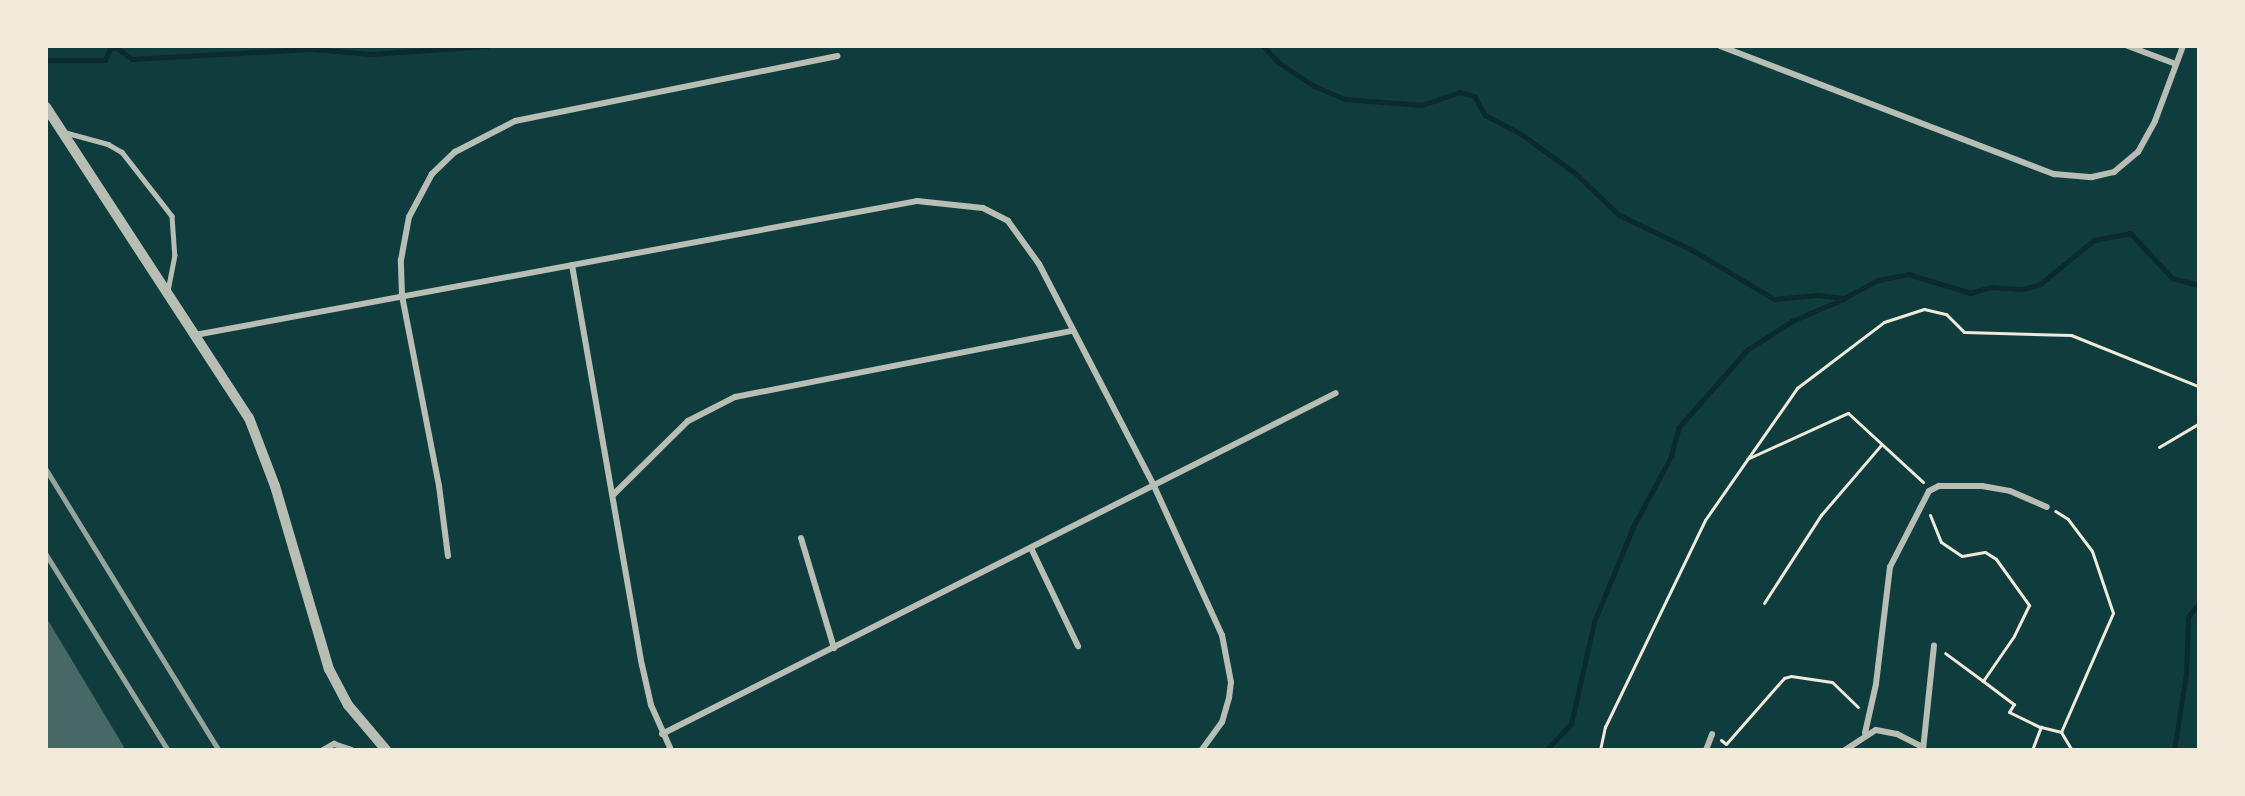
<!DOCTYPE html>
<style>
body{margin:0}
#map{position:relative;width:2245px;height:796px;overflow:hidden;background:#0f3d3e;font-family:"Exo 2",sans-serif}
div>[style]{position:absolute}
.stream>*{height:5px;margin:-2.5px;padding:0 2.5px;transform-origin:2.5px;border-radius:2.5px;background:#0a2a2b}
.building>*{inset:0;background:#486865}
.path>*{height:3px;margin:-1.5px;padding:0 1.5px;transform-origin:1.5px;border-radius:1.5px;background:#f1e9da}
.service>*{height:4.5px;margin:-2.25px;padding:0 2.25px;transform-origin:2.25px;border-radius:2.25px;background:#b8beb3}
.minor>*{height:6px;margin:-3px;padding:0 3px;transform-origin:3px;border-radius:3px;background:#b8beb3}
.tertiary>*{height:10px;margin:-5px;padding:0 5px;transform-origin:5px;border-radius:5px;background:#b8beb3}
.rail>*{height:4.5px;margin:-2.25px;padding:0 2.25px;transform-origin:2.25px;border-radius:2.25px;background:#97a49c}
span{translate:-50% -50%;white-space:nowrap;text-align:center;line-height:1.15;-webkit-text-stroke:4.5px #f1e9da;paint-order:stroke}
.frame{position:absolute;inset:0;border:48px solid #f1e9da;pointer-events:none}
</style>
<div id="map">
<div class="stream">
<div style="left:1263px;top:46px;width:23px;rotate:47deg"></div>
<div style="left:1279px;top:63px;width:42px;rotate:33.3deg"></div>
<div style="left:1314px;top:86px;width:34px;rotate:23deg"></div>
<div style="left:1345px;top:99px;width:77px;rotate:4.5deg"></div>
<div style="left:1422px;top:105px;width:39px;rotate:-19deg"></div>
<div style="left:1459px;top:92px;width:16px;rotate:15deg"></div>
<div style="left:1474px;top:96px;width:22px;rotate:60deg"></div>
<div style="left:1485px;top:115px;width:41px;rotate:27.8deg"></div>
<div style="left:1521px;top:134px;width:67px;rotate:35.8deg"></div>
<div style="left:1575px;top:173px;width:61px;rotate:43.7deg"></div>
<div style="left:1619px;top:215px;width:81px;rotate:25.6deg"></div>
<div style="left:1692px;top:250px;width:96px;rotate:30.9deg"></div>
<div style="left:1774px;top:299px;width:44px;rotate:-5.2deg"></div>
<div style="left:1818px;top:295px;width:26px;rotate:7deg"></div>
<div style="left:1844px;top:298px;width:38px;rotate:-28deg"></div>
<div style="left:1878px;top:280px;width:31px;rotate:-11deg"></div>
<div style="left:1908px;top:274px;width:65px;rotate:17deg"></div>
<div style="left:1970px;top:293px;width:22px;rotate:-16deg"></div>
<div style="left:1991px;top:287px;width:32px;rotate:4deg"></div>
<div style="left:2023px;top:289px;width:18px;rotate:-16deg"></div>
<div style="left:2040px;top:284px;width:70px;rotate:-39.2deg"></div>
<div style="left:2094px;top:240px;width:37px;rotate:-11deg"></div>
<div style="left:2130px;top:233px;width:62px;rotate:47deg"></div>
<div style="left:2172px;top:278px;width:27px;rotate:15deg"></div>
<div style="left:46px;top:60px;width:59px"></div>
<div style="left:105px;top:60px;width:13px;rotate:-67deg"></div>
<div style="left:110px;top:48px;width:5px;rotate:-11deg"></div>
<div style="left:115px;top:47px;width:21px;rotate:35deg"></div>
<div style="left:132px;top:59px;width:180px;rotate:-3.2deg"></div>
<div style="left:312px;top:49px;width:59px;rotate:4.8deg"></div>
<div style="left:371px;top:54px;width:116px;rotate:-3.9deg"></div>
<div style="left:1546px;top:750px;width:36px;rotate:-46deg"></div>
<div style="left:1571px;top:724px;width:105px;rotate:-77.3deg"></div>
<div style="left:1594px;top:622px;width:103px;rotate:-67.7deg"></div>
<div style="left:1633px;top:527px;width:81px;rotate:-61.8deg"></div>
<div style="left:1671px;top:456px;width:30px;rotate:-75deg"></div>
<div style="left:1679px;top:427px;width:103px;rotate:-48.6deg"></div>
<div style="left:1747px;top:350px;width:54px;rotate:-32.8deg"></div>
<div style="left:1792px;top:321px;width:56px;rotate:-23.3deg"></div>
<div style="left:2174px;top:750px;width:77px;rotate:-81deg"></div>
<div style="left:2186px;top:674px;width:57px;rotate:-88deg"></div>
<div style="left:2188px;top:617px;width:16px;rotate:-52deg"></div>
</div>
<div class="building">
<div style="clip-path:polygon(46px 617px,124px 747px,121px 750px,46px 750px)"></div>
</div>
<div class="path">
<div style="left:2159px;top:447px;width:45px;rotate:-30.5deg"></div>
<div style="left:1747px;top:459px;width:111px;rotate:-24.5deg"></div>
<div style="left:1848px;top:413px;width:102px;rotate:42.6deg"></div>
<div style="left:1930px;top:515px;width:29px;rotate:68deg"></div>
<div style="left:1941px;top:542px;width:25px;rotate:34deg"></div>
<div style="left:1962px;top:556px;width:23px;rotate:-10deg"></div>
<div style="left:1985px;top:552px;width:13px;rotate:32deg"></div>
<div style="left:1996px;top:559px;width:57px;rotate:54.3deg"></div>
<div style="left:2029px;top:605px;width:34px;rotate:116deg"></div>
<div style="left:2014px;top:636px;width:55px;rotate:124.6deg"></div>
<div style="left:1983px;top:681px;width:47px;rotate:-143.6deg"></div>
<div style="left:1764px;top:603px;width:105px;rotate:-57.1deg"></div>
<div style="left:1821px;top:515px;width:92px;rotate:-49.4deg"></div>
<div style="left:1983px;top:681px;width:39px;rotate:37deg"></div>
<div style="left:2014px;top:704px;width:9px;rotate:122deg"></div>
<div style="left:2009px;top:712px;width:34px;rotate:26deg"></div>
<div style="left:2061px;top:732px;width:21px;rotate:59deg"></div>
<div style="left:1721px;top:740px;width:6px;rotate:39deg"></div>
<div style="left:1726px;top:744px;width:88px;rotate:-48.7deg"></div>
<div style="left:1784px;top:678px;width:7px;rotate:-16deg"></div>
<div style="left:1791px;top:676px;width:41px;rotate:8.3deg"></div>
<div style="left:1832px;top:682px;width:36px;rotate:44deg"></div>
<div style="left:1600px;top:750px;width:24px;rotate:-78deg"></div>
<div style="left:1605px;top:727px;width:230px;rotate:-64.2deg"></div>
<div style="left:1705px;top:520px;width:161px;rotate:-55.1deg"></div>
<div style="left:1797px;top:388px;width:109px;rotate:-37.2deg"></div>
<div style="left:1884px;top:322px;width:42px;rotate:-18deg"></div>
<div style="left:1924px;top:309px;width:23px;rotate:13deg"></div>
<div style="left:1946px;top:314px;width:25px;rotate:45deg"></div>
<div style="left:1964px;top:332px;width:107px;rotate:1.6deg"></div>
<div style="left:2071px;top:335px;width:137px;rotate:21.9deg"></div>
<div style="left:2032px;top:750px;width:25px;rotate:-69deg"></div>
<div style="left:2041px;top:727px;width:21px;rotate:14deg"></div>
<div style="left:2061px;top:732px;width:130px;rotate:-66.4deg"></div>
<div style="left:2113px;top:613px;width:65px;rotate:-108.7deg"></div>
<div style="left:2092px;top:551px;width:40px;rotate:-127deg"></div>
<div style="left:2068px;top:519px;width:15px;rotate:-148deg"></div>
</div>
<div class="service">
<div style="left:64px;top:132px;width:46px;rotate:15.3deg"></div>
<div style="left:108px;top:144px;width:16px;rotate:30deg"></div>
<div style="left:122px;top:152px;width:81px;rotate:52deg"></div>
<div style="left:172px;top:216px;width:39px;rotate:86deg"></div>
<div style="left:175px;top:255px;width:38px;rotate:101deg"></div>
</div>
<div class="minor">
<div style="left:1720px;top:46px;width:358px;rotate:21deg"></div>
<div style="left:2054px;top:174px;width:38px;rotate:5deg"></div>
<div style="left:2092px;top:177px;width:23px;rotate:-13deg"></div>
<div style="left:2114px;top:172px;width:31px;rotate:-40deg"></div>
<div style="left:2138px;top:152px;width:35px;rotate:-61deg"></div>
<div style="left:2155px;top:121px;width:80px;rotate:-69.5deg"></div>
<div style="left:2128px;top:46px;width:51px;rotate:20.6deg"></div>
<div style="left:572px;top:265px;width:406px;rotate:80.1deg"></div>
<div style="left:642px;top:665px;width:41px;rotate:77.3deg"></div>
<div style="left:651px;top:705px;width:49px;rotate:66deg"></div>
<div style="left:195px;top:335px;width:734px;rotate:-10.51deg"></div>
<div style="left:917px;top:201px;width:66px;rotate:6.1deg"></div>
<div style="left:983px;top:208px;width:28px;rotate:27deg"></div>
<div style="left:1008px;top:221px;width:53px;rotate:54.2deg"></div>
<div style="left:1039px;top:264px;width:250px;rotate:62.6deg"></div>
<div style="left:1154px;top:486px;width:164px;rotate:65.5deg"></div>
<div style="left:1222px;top:635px;width:48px;rotate:79.2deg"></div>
<div style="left:1231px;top:682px;width:16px;rotate:97deg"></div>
<div style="left:1229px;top:698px;width:25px;rotate:106deg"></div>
<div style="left:1222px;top:722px;width:34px;rotate:126deg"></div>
<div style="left:614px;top:494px;width:104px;rotate:-44.6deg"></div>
<div style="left:688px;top:421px;width:53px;rotate:-27.1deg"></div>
<div style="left:735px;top:397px;width:342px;rotate:-11.1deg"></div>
<div style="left:801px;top:538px;width:115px;rotate:73.3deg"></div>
<div style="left:1031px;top:548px;width:109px;rotate:64.4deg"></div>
<div style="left:448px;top:556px;width:71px;rotate:-97.3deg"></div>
<div style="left:439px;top:486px;width:195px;rotate:-101deg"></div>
<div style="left:402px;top:295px;width:35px;rotate:-92deg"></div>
<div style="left:401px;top:260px;width:44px;rotate:-79.5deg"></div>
<div style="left:409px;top:217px;width:49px;rotate:-61.9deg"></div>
<div style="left:432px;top:174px;width:32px;rotate:-44deg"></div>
<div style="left:455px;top:152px;width:68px;rotate:-27.3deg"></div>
<div style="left:515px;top:121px;width:329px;rotate:-11.4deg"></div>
<div style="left:1865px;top:733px;width:50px;rotate:-77.3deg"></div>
<div style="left:1876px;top:684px;width:118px;rotate:-83.2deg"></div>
<div style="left:1890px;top:567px;width:85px;rotate:-62.8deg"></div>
<div style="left:1929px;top:491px;width:11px;rotate:-27deg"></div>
<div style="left:1939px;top:486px;width:43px"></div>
<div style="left:1982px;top:486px;width:28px;rotate:10deg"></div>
<div style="left:2010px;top:491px;width:40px;rotate:23.4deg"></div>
<div style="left:662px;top:734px;width:755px;rotate:-26.84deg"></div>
<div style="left:323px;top:750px;width:13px;rotate:-29deg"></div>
<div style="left:334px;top:744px;width:18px;rotate:19deg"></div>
<div style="left:1706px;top:750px;width:17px;rotate:-69deg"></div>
<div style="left:1845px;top:750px;width:37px;rotate:-33deg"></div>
<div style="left:1876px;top:730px;width:21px;rotate:11deg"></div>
<div style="left:1897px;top:734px;width:29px;rotate:27deg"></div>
<div style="left:1923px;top:750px;width:105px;rotate:-84deg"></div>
</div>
<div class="tertiary">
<div style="left:46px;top:107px;width:371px;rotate:56.9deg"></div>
<div style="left:249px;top:418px;width:73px;rotate:69.1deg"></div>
<div style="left:275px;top:486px;width:191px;rotate:73.6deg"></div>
<div style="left:329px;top:669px;width:41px;rotate:62.2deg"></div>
<div style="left:348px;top:705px;width:59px;rotate:49.8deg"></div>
</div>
<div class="rail">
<div style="left:46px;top:469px;width:330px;rotate:58.4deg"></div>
<div style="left:46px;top:554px;width:231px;rotate:58.1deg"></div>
</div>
<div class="frame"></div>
</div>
